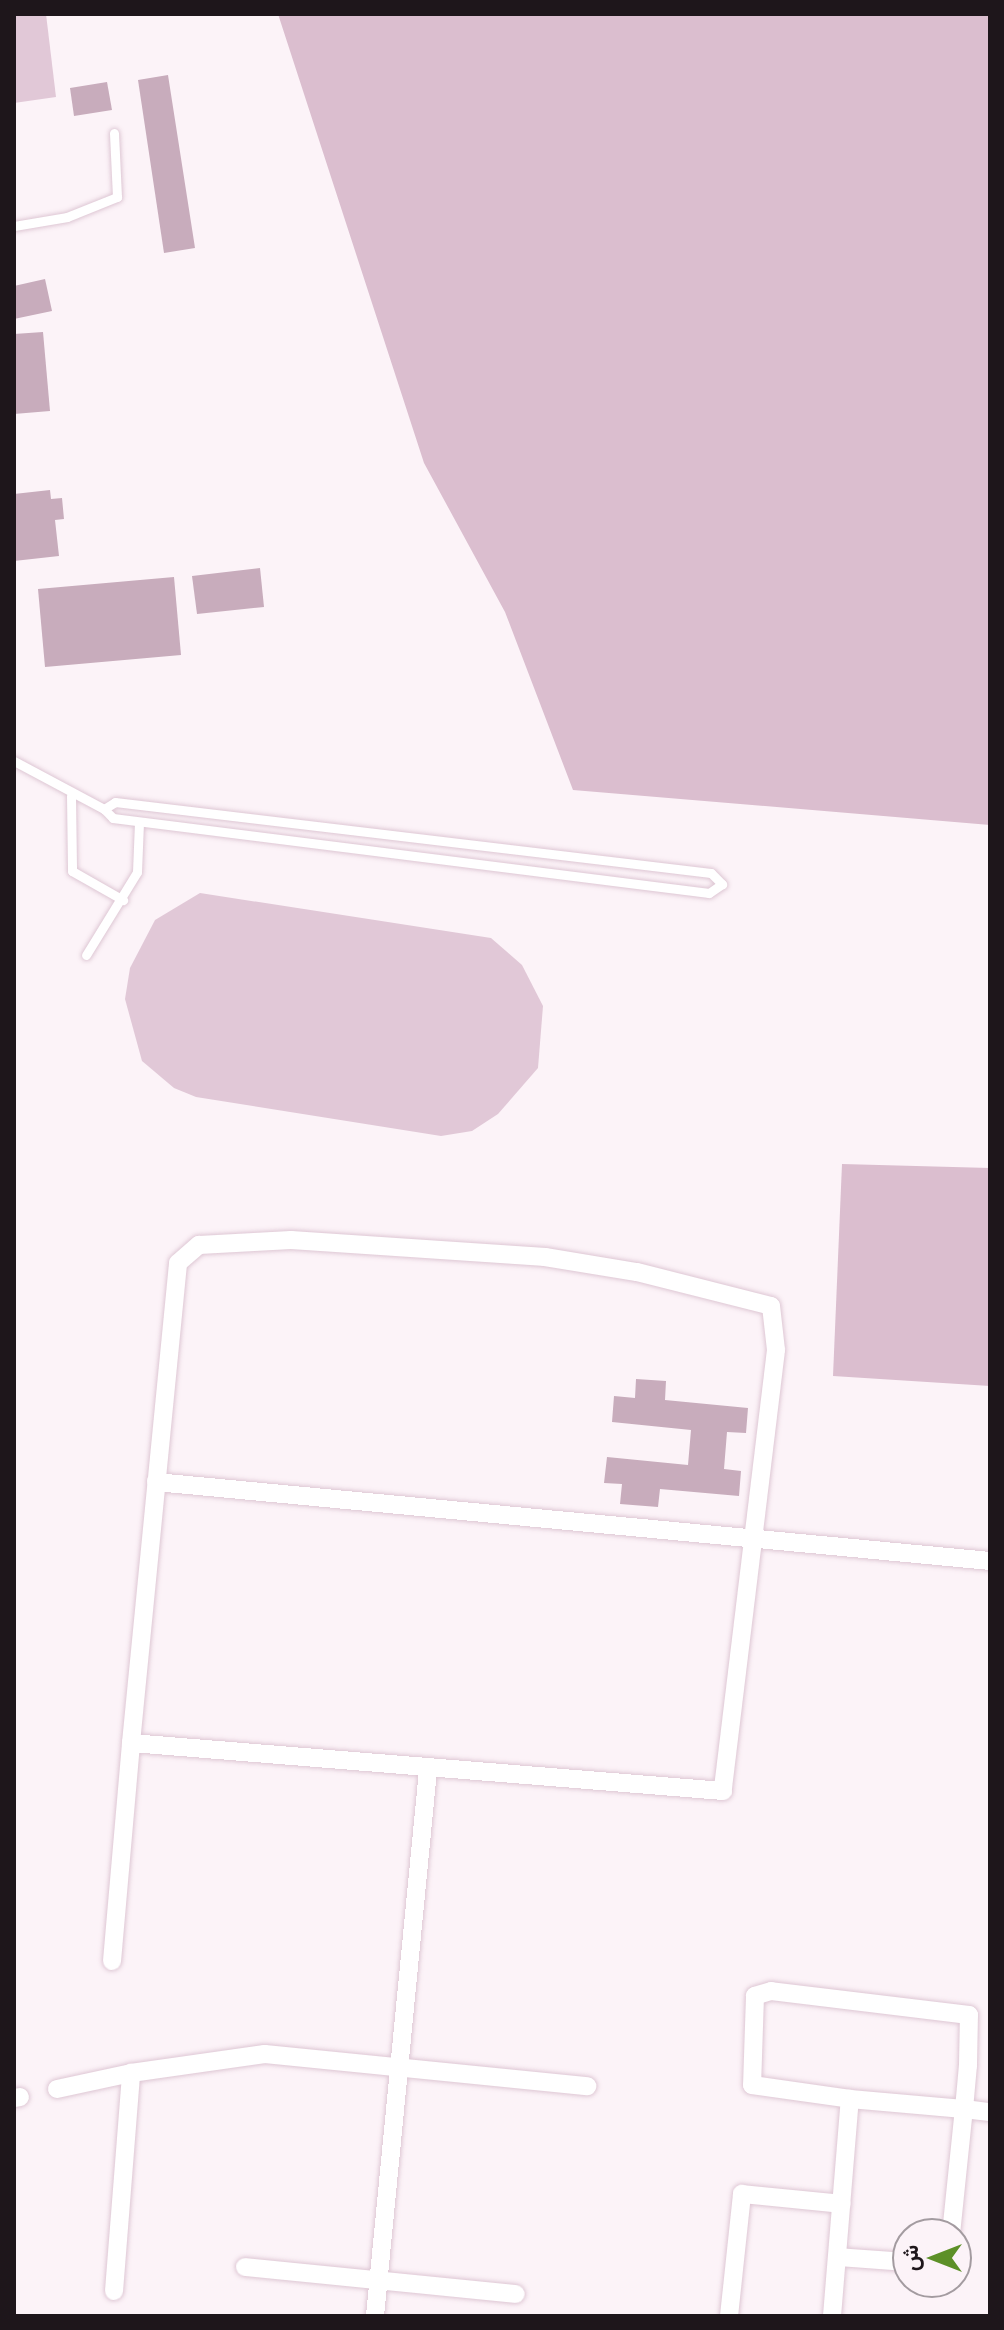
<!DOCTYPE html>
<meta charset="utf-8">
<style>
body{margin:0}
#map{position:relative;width:1004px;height:2330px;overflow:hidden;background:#fcf3f8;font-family:"Golos Text",Vazirmatn,sans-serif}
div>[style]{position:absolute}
.green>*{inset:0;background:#e1c8d7}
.forest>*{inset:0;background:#dbbecf}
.building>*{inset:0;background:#c8acbc}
.roads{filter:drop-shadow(0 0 2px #dec7d4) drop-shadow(0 0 2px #dec7d4)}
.service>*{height:9px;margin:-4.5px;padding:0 4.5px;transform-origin:4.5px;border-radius:4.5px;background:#fff}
.minor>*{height:18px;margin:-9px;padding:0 9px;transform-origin:9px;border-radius:9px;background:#fff}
span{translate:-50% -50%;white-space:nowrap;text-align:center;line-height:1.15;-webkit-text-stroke:7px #fcf3f8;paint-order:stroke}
.frame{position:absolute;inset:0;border:16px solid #1e161b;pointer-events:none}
.north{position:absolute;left:892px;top:2218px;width:80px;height:80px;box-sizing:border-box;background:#fcf3f8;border:2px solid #a39ba0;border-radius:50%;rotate:270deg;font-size:22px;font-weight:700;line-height:32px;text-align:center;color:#1e161b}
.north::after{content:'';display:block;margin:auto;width:28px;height:36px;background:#5d9028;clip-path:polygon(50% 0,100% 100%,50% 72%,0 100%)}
</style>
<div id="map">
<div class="green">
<div style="clip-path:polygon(14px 14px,46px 14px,56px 97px,14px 103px)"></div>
<div style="clip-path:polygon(200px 893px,491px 938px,522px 965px,543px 1006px,538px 1068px,498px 1114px,472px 1131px,441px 1136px,196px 1097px,174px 1088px,142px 1061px,125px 999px,130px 968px,155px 920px)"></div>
</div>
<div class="forest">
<div style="clip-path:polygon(278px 14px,990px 14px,990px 825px,573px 790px,505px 612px,424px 463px)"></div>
<div style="clip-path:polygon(842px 1164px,990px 1168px,990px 1386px,833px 1376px)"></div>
</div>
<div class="building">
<div style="clip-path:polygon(168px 75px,195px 248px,164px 253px,138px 80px)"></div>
<div style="clip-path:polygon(107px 82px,112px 110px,74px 116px,70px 88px)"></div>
<div style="clip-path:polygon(45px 279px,52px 311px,14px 319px,14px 286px)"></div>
<div style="clip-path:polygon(43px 332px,50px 411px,14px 414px,14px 334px)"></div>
<div style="clip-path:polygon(50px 490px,51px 499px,62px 498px,64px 519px,55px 520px,59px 556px,14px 561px,14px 494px)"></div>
<div style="clip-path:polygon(260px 568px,264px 607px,197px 614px,192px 576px)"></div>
<div style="clip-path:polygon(174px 577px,181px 655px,45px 667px,38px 589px)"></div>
<div style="clip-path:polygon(636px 1379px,666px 1381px,665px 1400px,748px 1408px,746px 1433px,727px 1432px,724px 1469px,741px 1471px,739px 1496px,660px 1489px,658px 1507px,620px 1504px,622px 1484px,604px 1483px,607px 1457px,688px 1465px,691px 1430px,612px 1422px,614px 1396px,635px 1398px)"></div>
</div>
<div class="roads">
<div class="service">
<div style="left:14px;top:226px;width:54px;rotate:-9.6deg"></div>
<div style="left:67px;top:217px;width:54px;rotate:-21.8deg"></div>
<div style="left:117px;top:197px;width:64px;rotate:-92.7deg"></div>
<div style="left:14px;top:761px;width:102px;rotate:28.1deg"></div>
<div style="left:71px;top:796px;width:75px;rotate:89.2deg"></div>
<div style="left:72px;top:871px;width:59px;rotate:29.6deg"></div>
<div style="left:115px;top:802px;width:600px;rotate:6.79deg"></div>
<div style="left:711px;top:873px;width:16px;rotate:45deg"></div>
<div style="left:722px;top:884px;width:16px;rotate:145deg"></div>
<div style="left:709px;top:893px;width:601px;rotate:-172.83deg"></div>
<div style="left:113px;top:818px;width:13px;rotate:-135deg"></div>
<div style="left:104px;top:809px;width:13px;rotate:-32deg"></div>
<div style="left:86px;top:955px;width:97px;rotate:-58.4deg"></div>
<div style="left:137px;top:872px;width:50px;rotate:-87.7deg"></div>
</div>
<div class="minor">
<div style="left:291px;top:1240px;width:255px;rotate:3.8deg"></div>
<div style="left:545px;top:1257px;width:93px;rotate:9.3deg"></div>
<div style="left:637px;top:1272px;width:138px;rotate:14.2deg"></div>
<div style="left:771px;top:1306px;width:44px;rotate:83.5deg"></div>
<div style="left:776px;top:1350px;width:444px;rotate:96.9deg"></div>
<div style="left:723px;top:1791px;width:594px;rotate:-175.36deg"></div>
<div style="left:131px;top:1743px;width:482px;rotate:-84.4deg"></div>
<div style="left:178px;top:1263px;width:28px;rotate:-41deg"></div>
<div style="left:199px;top:1245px;width:92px;rotate:-3.1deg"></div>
<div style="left:156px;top:1482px;width:838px;rotate:5.41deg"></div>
<div style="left:112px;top:1961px;width:219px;rotate:-85deg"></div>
<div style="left:57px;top:2089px;width:76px;rotate:-12.2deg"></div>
<div style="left:14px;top:2098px;width:6px;rotate:-9deg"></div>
<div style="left:951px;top:2234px;width:126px;rotate:-84.1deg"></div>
<div style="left:964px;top:2109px;width:44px;rotate:-84.8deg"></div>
<div style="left:968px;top:2065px;width:50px;rotate:-88.9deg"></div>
<div style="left:969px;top:2015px;width:199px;rotate:-173.1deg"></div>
<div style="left:771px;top:1991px;width:17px;rotate:163deg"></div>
<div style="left:755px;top:1996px;width:89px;rotate:91.9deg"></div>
<div style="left:752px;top:2085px;width:99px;rotate:8.1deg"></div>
<div style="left:850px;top:2099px;width:114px;rotate:5deg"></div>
<div style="left:964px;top:2109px;width:26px;rotate:7deg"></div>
<div style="left:838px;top:2257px;width:70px;rotate:4.1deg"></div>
<div style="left:245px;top:2267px;width:272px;rotate:5.7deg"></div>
<div style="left:114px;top:2291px;width:219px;rotate:-85.5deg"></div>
<div style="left:131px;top:2073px;width:135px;rotate:-8.1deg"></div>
<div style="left:265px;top:2054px;width:324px;rotate:5.7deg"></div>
<div style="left:375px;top:2316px;width:548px;rotate:-84.45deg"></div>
<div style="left:729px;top:2316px;width:123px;rotate:-83.9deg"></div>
<div style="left:742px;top:2194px;width:100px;rotate:5.7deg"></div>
<div style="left:832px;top:2316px;width:218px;rotate:-85.3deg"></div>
</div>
</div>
<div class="frame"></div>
<div class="north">ش</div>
</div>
